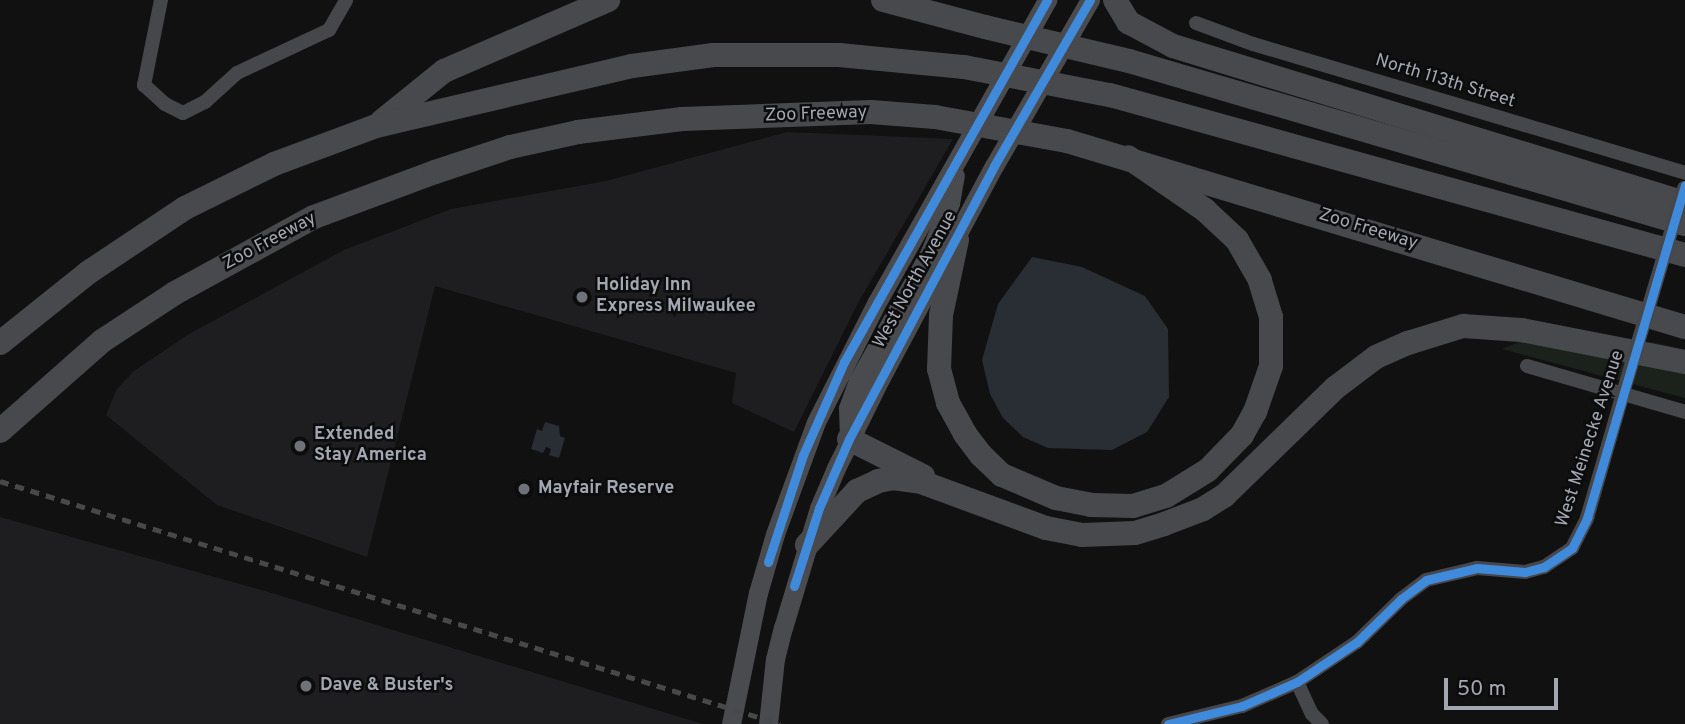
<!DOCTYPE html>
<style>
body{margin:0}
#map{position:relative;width:1685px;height:724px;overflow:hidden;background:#111112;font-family:Overpass,sans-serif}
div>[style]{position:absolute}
.built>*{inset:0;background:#1e1e20}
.green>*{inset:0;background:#1b221c}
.water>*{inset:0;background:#282e34}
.minor>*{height:14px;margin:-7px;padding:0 7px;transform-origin:7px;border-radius:7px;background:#46474a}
.secondary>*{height:19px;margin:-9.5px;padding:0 9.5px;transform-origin:9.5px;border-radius:9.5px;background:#4a4b4e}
.motorway>*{height:24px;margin:-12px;padding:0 12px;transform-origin:12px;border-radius:12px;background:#48494c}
.rail>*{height:4.5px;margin-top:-2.25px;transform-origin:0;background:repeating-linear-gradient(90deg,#46484a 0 9px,transparent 0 16px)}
.minor-bridge>*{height:14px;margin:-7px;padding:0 7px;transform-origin:7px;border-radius:7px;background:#46474a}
.motorway-bridge>*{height:24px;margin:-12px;padding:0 12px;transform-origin:12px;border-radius:12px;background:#48494c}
.cycleway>*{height:9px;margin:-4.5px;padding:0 4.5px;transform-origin:4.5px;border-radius:4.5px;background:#408adc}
.dots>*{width:19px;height:19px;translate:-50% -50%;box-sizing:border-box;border:4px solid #0c0c0d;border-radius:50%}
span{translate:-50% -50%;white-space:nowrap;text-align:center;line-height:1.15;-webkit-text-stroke:5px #0c0c0d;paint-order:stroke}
.street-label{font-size:18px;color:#a3a7b2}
.poi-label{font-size:18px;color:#a3a7b2;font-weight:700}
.left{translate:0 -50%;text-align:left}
.scale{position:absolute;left:1444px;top:678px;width:114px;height:32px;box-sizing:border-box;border:4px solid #a3a7b2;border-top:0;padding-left:9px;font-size:21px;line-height:24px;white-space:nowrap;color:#a3a7b2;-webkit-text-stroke:5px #0c0c0d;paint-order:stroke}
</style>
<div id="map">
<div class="built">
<div style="clip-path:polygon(787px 132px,953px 139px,858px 303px,794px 432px,732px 403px,736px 373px,435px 286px,367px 557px,217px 505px,106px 415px,117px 389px,134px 371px,189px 334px,344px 250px,451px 209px,606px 181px)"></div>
<div style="clip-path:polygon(0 517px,265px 591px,703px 724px,0 724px)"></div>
</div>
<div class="green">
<div style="clip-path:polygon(1581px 331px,1661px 344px,1685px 351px,1685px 398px,1502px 349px,1539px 334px)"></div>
</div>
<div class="water">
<div style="clip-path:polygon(1032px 257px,1082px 267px,1145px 296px,1168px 329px,1169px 397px,1147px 432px,1112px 450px,1048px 448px,1023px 437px,1003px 418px,990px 394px,982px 360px,998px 304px)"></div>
<div style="clip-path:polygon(545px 422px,559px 426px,560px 436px,565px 438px,559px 458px,549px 455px,551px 449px,546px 447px,543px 453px,531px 449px,537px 429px,542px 431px)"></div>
</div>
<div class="minor">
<div style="left:161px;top:0;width:87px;rotate:101.3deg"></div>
<div style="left:144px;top:85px;width:28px;rotate:42deg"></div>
<div style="left:165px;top:104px;width:20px;rotate:27deg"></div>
<div style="left:183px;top:113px;width:25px;rotate:-27deg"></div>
<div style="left:205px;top:102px;width:43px;rotate:-42.2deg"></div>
<div style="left:237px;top:73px;width:102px;rotate:-25.1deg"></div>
<div style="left:329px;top:30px;width:34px;rotate:-60deg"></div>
<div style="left:1196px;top:23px;width:61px;rotate:20.2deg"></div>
<div style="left:1253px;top:44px;width:451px;rotate:16.6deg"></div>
<div style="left:1527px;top:366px;width:165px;rotate:16.2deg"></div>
<div style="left:1297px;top:682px;width:35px;rotate:65deg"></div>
<div style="left:1312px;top:714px;width:14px;rotate:45deg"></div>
<div style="left:1168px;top:724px;width:76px;rotate:-13.7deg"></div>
<div style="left:1242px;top:706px;width:60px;rotate:-23.6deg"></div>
<div style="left:1297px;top:682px;width:72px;rotate:-33.7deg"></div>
<div style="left:1357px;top:642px;width:62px;rotate:-44.3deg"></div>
<div style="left:1401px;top:599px;width:31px;rotate:-37deg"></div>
<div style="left:1426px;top:580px;width:52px;rotate:-13.2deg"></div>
<div style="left:1477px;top:568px;width:48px;rotate:4.8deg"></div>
<div style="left:1525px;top:572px;width:20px;rotate:-15deg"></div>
<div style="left:1544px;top:567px;width:34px;rotate:-34deg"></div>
<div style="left:1572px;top:548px;width:34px;rotate:-63deg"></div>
<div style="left:1587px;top:518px;width:130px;rotate:-73.9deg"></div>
</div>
<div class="secondary">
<div style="left:849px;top:438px;width:30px;rotate:-92deg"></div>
<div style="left:848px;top:408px;width:29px;rotate:-70deg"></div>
<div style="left:858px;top:381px;width:148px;rotate:-60.8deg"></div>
<div style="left:930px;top:252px;width:53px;rotate:-67.8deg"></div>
<div style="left:950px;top:203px;width:28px;rotate:-80deg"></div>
<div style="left:731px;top:724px;width:134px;rotate:-78.4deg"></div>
<div style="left:758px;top:593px;width:61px;rotate:-73.9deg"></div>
<div style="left:775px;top:534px;width:119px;rotate:-69.9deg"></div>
<div style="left:816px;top:422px;width:135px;rotate:-63.1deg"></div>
<div style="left:877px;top:302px;width:347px;rotate:-60.6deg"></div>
<div style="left:768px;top:724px;width:65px;rotate:-83.9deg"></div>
<div style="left:775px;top:659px;width:32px;rotate:-76deg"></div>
<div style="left:783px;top:628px;width:125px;rotate:-73.3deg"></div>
<div style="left:819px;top:508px;width:43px;rotate:-67deg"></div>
<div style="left:836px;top:468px;width:97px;rotate:-63.7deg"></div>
<div style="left:879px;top:381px;width:244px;rotate:-61.9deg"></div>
<div style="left:994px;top:166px;width:192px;rotate:-60deg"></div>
</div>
<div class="motorway">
<div style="left:883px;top:0;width:106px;rotate:14.8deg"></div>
<div style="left:1115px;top:0;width:26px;rotate:59deg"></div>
<div style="left:1128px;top:22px;width:51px;rotate:28.1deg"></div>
<div style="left:1173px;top:46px;width:536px;rotate:17.05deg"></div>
<div style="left:1129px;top:61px;width:579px;rotate:16.34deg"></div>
<div style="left:1110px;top:95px;width:597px;rotate:15.55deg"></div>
<div style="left:382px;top:121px;width:80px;rotate:-38.9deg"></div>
<div style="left:444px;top:71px;width:179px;rotate:-23.4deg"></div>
<div style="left:1067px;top:141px;width:645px;rotate:16.75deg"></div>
<div style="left:957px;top:240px;width:77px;rotate:102deg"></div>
<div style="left:941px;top:315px;width:54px;rotate:92.1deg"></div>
<div style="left:939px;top:369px;width:35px;rotate:75deg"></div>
<div style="left:948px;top:403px;width:35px;rotate:61deg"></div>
<div style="left:965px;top:434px;width:26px;rotate:53deg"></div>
<div style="left:981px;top:455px;width:29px;rotate:44deg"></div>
<div style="left:1002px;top:475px;width:59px;rotate:23.1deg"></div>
<div style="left:1056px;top:498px;width:36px;rotate:11deg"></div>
<div style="left:1091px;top:505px;width:42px;rotate:1.4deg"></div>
<div style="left:1133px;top:506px;width:34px;rotate:-17deg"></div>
<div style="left:1166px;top:496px;width:49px;rotate:-31.8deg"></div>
<div style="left:1208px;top:470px;width:49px;rotate:-45.8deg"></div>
<div style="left:1242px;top:435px;width:26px;rotate:-61deg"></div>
<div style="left:1255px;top:412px;width:49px;rotate:-70.8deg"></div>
<div style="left:1271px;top:366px;width:49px;rotate:-90deg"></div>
<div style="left:1271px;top:317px;width:39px;rotate:-107deg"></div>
<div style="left:1260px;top:280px;width:46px;rotate:-119.9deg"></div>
<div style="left:1237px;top:240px;width:44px;rotate:-136.8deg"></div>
<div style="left:1205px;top:210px;width:93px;rotate:-145.5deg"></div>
<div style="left:0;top:343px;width:114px;rotate:-38.6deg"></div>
<div style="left:89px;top:272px;width:115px;rotate:-33.7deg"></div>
<div style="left:185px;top:208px;width:99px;rotate:-26.3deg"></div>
<div style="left:274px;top:164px;width:109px;rotate:-20.4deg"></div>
<div style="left:376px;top:126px;width:263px;rotate:-13.2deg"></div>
<div style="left:632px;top:66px;width:82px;rotate:-7.7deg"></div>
<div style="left:713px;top:55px;width:126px"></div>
<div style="left:839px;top:55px;width:126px;rotate:5.5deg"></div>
<div style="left:0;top:431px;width:136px;rotate:-41.4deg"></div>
<div style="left:102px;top:341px;width:87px;rotate:-33.3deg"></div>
<div style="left:175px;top:293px;width:158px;rotate:-28.7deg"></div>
<div style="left:314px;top:217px;width:129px;rotate:-20.4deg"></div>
<div style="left:435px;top:172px;width:79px;rotate:-18.4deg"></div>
<div style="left:510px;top:147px;width:70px;rotate:-12.4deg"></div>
<div style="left:578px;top:132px;width:105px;rotate:-7.1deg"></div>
<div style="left:682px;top:119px;width:189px;rotate:-2.1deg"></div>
<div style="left:871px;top:112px;width:64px;rotate:4.5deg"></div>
<div style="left:849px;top:439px;width:83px;rotate:26.6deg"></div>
<div style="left:807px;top:545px;width:74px;rotate:-47.2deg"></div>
<div style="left:857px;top:491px;width:23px;rotate:-25deg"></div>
<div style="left:878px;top:481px;width:15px;rotate:-11deg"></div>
<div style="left:893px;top:478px;width:28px;rotate:8deg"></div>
<div style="left:921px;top:482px;width:133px;rotate:20.2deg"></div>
<div style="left:1046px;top:528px;width:37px;rotate:11deg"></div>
<div style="left:1082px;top:535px;width:53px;rotate:-2.2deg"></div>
<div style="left:1135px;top:533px;width:30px;rotate:-17deg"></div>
<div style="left:1164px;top:524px;width:42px;rotate:-21deg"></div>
<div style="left:1203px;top:509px;width:25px;rotate:-32deg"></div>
<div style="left:1224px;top:496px;width:155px;rotate:-44.2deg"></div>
<div style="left:1335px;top:388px;width:51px;rotate:-37.1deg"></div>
<div style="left:1376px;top:357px;width:35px;rotate:-24deg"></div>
<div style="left:1408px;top:343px;width:58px;rotate:-17.2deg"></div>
<div style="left:1463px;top:326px;width:58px;rotate:3.9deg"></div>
<div style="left:1521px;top:330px;width:167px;rotate:11deg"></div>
</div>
<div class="rail">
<div style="left:0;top:481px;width:817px;rotate:17.3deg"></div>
</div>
<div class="minor-bridge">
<div style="left:1623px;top:393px;width:214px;rotate:-73.4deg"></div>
</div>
<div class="motorway-bridge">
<div style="left:985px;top:27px;width:148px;rotate:13.3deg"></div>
<div style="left:964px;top:67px;width:149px;rotate:10.9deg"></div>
<div style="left:935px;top:117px;width:134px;rotate:10.3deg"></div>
</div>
<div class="cycleway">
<div style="left:768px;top:562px;width:113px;rotate:-71.9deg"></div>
<div style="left:803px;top:455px;width:102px;rotate:-66.2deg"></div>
<div style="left:844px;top:362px;width:415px;rotate:-60.7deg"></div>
<div style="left:794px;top:586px;width:82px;rotate:-72.2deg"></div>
<div style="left:819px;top:508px;width:75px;rotate:-66.5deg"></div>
<div style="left:849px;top:439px;width:309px;rotate:-62deg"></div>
<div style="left:994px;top:166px;width:192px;rotate:-60deg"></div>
<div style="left:1168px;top:724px;width:76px;rotate:-13.7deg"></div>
<div style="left:1242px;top:706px;width:60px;rotate:-23.6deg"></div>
<div style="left:1297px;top:682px;width:72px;rotate:-33.7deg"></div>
<div style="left:1357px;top:642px;width:62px;rotate:-44.3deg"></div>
<div style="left:1401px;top:599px;width:31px;rotate:-37deg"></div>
<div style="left:1426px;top:580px;width:52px;rotate:-13.2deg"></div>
<div style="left:1477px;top:568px;width:48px;rotate:4.8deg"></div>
<div style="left:1525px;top:572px;width:20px;rotate:-15deg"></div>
<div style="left:1544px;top:567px;width:34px;rotate:-34deg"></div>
<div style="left:1572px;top:548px;width:34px;rotate:-63deg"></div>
<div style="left:1587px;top:518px;width:347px;rotate:-73.6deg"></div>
</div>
<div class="dots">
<div style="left:582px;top:297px;background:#70727a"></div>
<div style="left:300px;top:446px;background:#70727a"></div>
<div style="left:524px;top:489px;background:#70727a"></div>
<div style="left:306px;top:686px;background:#70727a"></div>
</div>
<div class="street-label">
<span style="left:1445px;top:82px;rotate:17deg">North 113th Street</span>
<span style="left:816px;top:115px;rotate:-2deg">Zoo Freeway</span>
<span style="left:1368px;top:230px;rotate:17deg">Zoo Freeway</span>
<span style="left:270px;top:242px;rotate:-28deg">Zoo Freeway</span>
<span style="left:916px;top:280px;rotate:-61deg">West North Avenue</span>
<span style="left:1591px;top:439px;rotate:-72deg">West Meinecke Avenue</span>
</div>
<div class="poi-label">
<span class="left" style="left:596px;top:297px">Holiday Inn<br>Express Milwaukee</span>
<span class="left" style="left:314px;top:446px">Extended<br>Stay America</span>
<span class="left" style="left:538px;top:489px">Mayfair Reserve</span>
<span class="left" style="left:320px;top:686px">Dave &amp; Buster's</span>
</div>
<div class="scale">50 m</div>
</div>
